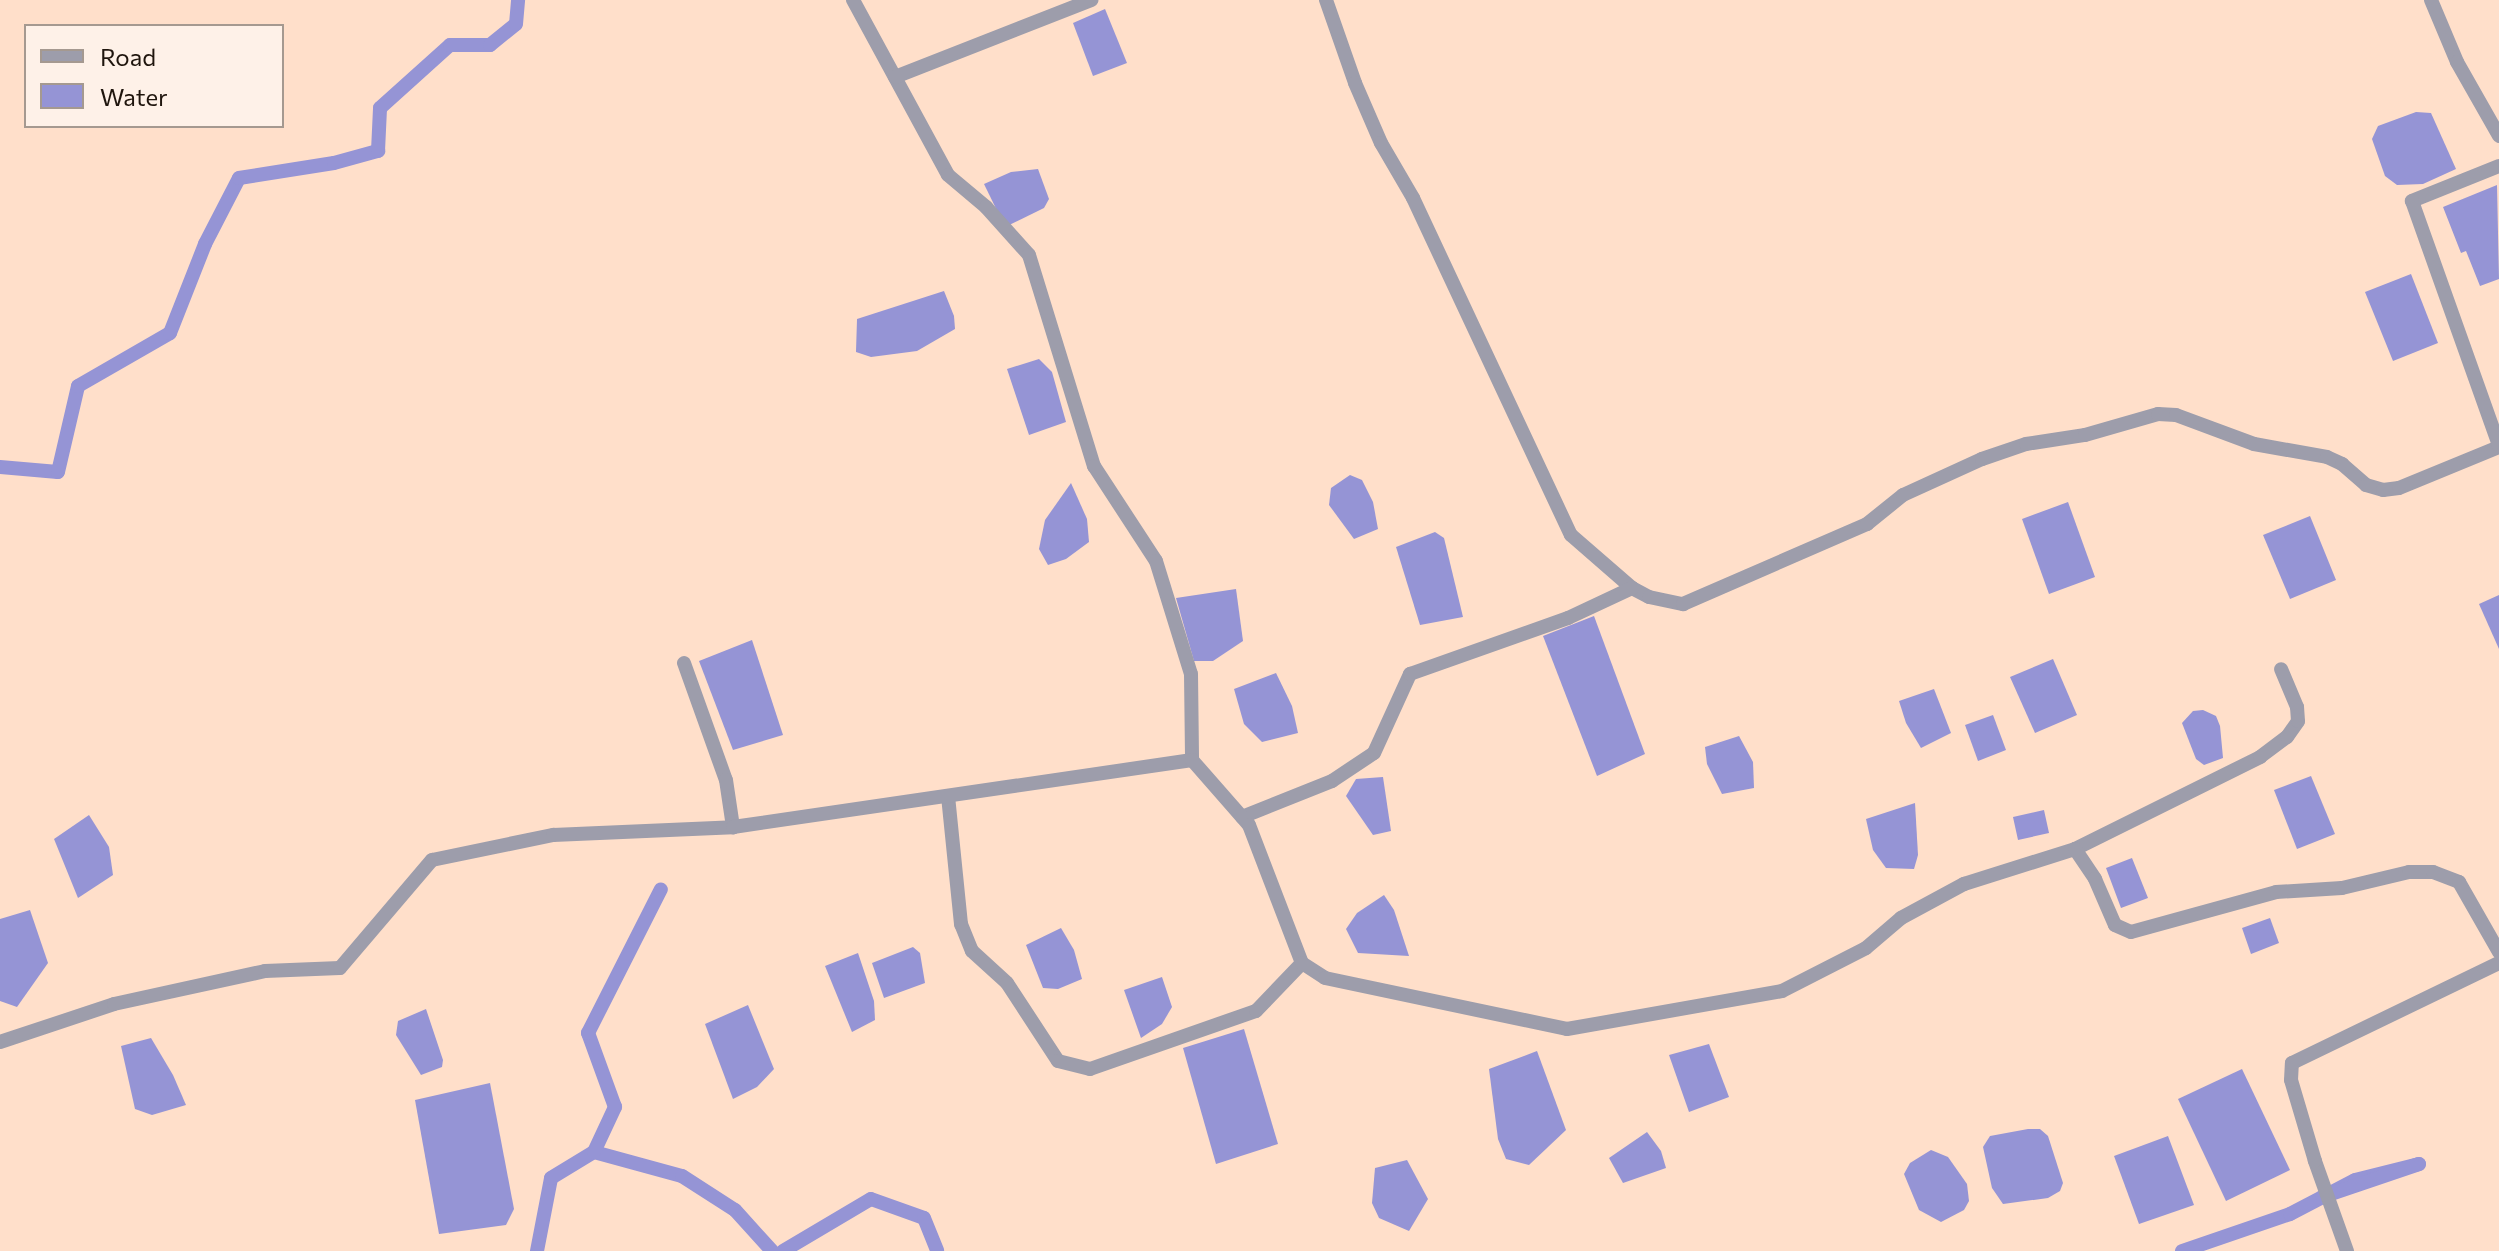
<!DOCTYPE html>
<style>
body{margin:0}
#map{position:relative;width:2499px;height:1251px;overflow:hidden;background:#ffdfca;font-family:Commissioner,sans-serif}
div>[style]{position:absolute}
.water>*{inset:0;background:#9594d5}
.canal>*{height:14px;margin:-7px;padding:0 7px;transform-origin:7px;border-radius:7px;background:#9594d5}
.minor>*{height:14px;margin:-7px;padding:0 7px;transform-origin:7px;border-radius:7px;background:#9d9dab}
span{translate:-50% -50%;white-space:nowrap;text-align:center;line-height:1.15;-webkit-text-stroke:6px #fef1e8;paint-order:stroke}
.legend{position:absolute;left:24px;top:24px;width:260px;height:104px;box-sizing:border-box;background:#fef1e8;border:2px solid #a59990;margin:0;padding:10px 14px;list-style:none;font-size:24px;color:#1f150d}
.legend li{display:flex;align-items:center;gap:16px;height:40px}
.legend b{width:40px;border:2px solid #a59990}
</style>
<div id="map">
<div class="water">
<div style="clip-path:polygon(1105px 9px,1127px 63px,1093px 76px,1073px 23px)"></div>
<div style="clip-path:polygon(2416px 112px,2431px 113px,2456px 169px,2423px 184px,2397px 185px,2385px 176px,2372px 139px,2378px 126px)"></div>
<div style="clip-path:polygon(1038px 169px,1049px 199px,1044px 208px,1005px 227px,984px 184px,1011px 172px)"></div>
<div style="clip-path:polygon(2497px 185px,2499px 279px,2480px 286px,2466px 251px,2461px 253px,2443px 207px)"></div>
<div style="clip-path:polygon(2411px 274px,2438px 343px,2393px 361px,2365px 292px)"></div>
<div style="clip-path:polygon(944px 291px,954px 316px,955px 329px,917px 351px,871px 357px,856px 352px,857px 319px)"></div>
<div style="clip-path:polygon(1039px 359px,1052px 372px,1066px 422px,1029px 435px,1007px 369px)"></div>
<div style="clip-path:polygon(1350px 475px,1362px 480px,1373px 502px,1378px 529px,1354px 539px,1329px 505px,1331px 488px)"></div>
<div style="clip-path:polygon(1071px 483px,1087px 519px,1089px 542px,1066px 559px,1048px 565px,1039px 549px,1045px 520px)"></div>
<div style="clip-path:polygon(2068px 502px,2095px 577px,2049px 594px,2022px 519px)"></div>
<div style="clip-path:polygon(2310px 516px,2336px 580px,2290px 599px,2263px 535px)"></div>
<div style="clip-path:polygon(1435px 532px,1444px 538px,1463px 617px,1420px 625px,1396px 547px)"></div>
<div style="clip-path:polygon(1236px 589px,1243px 641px,1213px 661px,1194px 661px,1176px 598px)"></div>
<div style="clip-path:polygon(2499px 595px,2499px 649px,2479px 604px)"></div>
<div style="clip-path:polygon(1594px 616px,1645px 754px,1597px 776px,1543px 636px)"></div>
<div style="clip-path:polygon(752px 640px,783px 735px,733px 750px,699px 661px)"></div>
<div style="clip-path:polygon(2053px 659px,2077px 715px,2035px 733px,2010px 677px)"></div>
<div style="clip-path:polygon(1276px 673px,1292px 706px,1298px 733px,1262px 742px,1244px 724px,1234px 689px)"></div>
<div style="clip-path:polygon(1934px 689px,1951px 733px,1921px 748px,1906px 723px,1899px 701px)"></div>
<div style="clip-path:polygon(2203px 710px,2216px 716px,2220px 726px,2223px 758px,2204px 765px,2196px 759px,2182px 723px,2193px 711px)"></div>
<div style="clip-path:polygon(1993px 715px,2006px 750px,1978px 761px,1965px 725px)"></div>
<div style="clip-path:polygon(1739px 736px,1753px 762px,1754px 788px,1722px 794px,1707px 764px,1705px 747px)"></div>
<div style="clip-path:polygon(2311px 776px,2335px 834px,2297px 849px,2274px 790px)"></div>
<div style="clip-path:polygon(1383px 777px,1391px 831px,1373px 835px,1346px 796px,1356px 779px)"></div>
<div style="clip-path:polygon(1915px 803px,1918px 855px,1914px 869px,1886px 868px,1873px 850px,1866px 819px)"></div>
<div style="clip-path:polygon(2044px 810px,2049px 833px,2018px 840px,2013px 817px)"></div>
<div style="clip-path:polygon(89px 815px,109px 847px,113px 875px,78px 898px,54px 839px)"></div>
<div style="clip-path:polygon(2132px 858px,2148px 898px,2121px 908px,2106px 868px)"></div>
<div style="clip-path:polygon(1384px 895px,1394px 910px,1409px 956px,1358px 953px,1346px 929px,1357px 913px)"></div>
<div style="clip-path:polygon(30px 910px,48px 963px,17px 1007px,0 1001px,0 919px)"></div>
<div style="clip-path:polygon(2270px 918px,2279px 943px,2251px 954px,2242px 928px)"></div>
<div style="clip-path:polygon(1061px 928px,1074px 950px,1082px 979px,1058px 989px,1043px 988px,1026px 945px)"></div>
<div style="clip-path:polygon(913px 947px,920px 953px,925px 983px,884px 998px,872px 963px)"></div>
<div style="clip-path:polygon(858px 953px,874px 1001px,875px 1020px,852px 1032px,825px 966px)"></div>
<div style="clip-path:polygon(1162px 977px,1172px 1007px,1162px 1024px,1141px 1038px,1124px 990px)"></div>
<div style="clip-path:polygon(748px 1005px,774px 1069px,757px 1087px,733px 1099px,705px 1024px)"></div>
<div style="clip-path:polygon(426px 1009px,443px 1060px,442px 1067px,421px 1075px,396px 1035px,398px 1021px)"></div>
<div style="clip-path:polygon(1244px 1029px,1278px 1144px,1216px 1164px,1183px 1048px)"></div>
<div style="clip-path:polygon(151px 1038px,173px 1075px,186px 1105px,152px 1115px,135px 1109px,121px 1046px)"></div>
<div style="clip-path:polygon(1709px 1044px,1729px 1097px,1689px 1112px,1669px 1055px)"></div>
<div style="clip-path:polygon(1537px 1051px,1566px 1130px,1529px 1165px,1506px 1159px,1498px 1139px,1489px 1069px)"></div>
<div style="clip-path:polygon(2242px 1069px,2290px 1170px,2226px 1201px,2178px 1099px)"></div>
<div style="clip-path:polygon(490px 1083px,514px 1209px,506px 1225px,439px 1234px,415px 1100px)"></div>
<div style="clip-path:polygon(2028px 1129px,2040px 1129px,2048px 1136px,2063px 1183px,2060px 1191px,2048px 1198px,2003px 1204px,1992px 1188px,1983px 1147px,1990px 1136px)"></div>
<div style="clip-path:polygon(1647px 1132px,1661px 1151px,1666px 1168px,1623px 1183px,1609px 1158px)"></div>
<div style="clip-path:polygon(2168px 1136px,2194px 1205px,2139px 1224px,2114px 1156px)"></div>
<div style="clip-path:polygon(1931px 1150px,1948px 1157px,1967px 1184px,1969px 1201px,1964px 1210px,1941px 1222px,1919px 1210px,1904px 1174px,1910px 1163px)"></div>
<div style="clip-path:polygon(1407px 1160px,1428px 1199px,1409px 1231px,1379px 1218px,1372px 1203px,1375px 1168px)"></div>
</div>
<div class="canal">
<div style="left:0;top:467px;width:58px;rotate:4.9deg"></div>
<div style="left:58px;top:472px;width:88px;rotate:-76.9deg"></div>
<div style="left:78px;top:386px;width:106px;rotate:-29.9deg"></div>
<div style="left:170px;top:333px;width:96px;rotate:-68.5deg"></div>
<div style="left:205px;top:244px;width:74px;rotate:-62.7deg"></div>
<div style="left:239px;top:178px;width:96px;rotate:-9deg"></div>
<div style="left:334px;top:163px;width:46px;rotate:-15.3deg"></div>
<div style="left:378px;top:151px;width:43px;rotate:-87.3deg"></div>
<div style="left:380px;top:108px;width:94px;rotate:-42deg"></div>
<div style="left:450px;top:45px;width:40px"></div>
<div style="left:490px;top:45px;width:33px;rotate:-39deg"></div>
<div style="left:516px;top:24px;width:24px;rotate:-85deg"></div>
<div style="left:594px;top:1152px;width:91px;rotate:15.3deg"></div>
<div style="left:682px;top:1176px;width:63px;rotate:32.7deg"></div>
<div style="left:735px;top:1210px;width:55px;rotate:47.9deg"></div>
<div style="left:537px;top:1251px;width:74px;rotate:-79.1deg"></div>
<div style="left:551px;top:1178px;width:50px;rotate:-31.2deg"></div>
<div style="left:594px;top:1152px;width:50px;rotate:-65deg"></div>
<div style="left:615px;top:1107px;width:79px;rotate:-110deg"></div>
<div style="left:588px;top:1033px;width:161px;rotate:-63.1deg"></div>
<div style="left:783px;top:1251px;width:102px;rotate:-30.6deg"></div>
<div style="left:871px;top:1199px;width:56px;rotate:19.7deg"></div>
<div style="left:924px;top:1218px;width:35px;rotate:68deg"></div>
<div style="left:2182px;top:1251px;width:114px;rotate:-18.9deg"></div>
<div style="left:2290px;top:1214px;width:73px;rotate:-27.6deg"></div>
<div style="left:2355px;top:1180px;width:66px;rotate:-14deg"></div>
<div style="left:2419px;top:1164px;width:102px;rotate:161.2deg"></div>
</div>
<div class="minor">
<div style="left:853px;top:0;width:199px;rotate:61.5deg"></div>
<div style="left:948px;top:175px;width:50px;rotate:40.1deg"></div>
<div style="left:986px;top:207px;width:64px;rotate:48.1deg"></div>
<div style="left:1029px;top:255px;width:221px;rotate:72.9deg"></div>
<div style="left:1094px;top:466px;width:113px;rotate:56.9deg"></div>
<div style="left:1156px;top:561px;width:118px;rotate:72.8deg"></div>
<div style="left:1191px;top:674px;width:86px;rotate:89.3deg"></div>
<div style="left:1326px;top:0;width:88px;rotate:70.7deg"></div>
<div style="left:1355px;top:83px;width:65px;rotate:66.6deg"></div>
<div style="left:1381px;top:143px;width:64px;rotate:59.8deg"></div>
<div style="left:1413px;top:198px;width:372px;rotate:64.9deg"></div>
<div style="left:1571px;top:535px;width:81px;rotate:41deg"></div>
<div style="left:1632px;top:588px;width:19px;rotate:28deg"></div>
<div style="left:1649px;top:597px;width:35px;rotate:12deg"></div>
<div style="left:1683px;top:604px;width:201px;rotate:-23.5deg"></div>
<div style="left:1867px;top:524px;width:46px;rotate:-38.9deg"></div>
<div style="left:1903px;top:495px;width:87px;rotate:-24.5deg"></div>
<div style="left:1982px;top:459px;width:46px;rotate:-18.8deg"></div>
<div style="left:2026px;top:444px;width:60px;rotate:-8.7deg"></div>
<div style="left:2085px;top:435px;width:76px;rotate:-16deg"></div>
<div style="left:2158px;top:414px;width:18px;rotate:3deg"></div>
<div style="left:2176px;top:415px;width:83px;rotate:20.4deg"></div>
<div style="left:2254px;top:444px;width:74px;rotate:10.1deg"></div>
<div style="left:2327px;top:457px;width:17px;rotate:25deg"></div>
<div style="left:2342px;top:464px;width:32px;rotate:41deg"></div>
<div style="left:2366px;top:485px;width:18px;rotate:16deg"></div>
<div style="left:2383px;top:490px;width:16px;rotate:-7deg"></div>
<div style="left:2399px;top:488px;width:108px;rotate:-22.3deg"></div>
<div style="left:2431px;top:0;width:67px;rotate:67.2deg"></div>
<div style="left:2457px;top:62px;width:85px;rotate:60.4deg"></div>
<div style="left:895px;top:77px;width:211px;rotate:-21.4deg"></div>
<div style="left:2499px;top:166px;width:94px;rotate:158.1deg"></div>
<div style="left:2412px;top:201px;width:260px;rotate:70.4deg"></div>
<div style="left:684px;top:663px;width:124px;rotate:70.3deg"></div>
<div style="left:726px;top:780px;width:48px;rotate:81.5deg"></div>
<div style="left:948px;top:796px;width:129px;rotate:84.2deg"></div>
<div style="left:961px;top:924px;width:29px;rotate:68deg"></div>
<div style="left:972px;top:951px;width:47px;rotate:42.4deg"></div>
<div style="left:1007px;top:983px;width:93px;rotate:56.8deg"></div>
<div style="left:1058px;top:1061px;width:33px;rotate:14deg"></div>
<div style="left:1090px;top:1069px;width:176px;rotate:-19.3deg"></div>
<div style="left:1256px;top:1011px;width:66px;rotate:-46.2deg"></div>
<div style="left:1242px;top:817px;width:97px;rotate:-21.8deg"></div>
<div style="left:1332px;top:781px;width:50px;rotate:-33.7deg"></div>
<div style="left:1374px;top:753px;width:87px;rotate:-65.5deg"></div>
<div style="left:1410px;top:674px;width:168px;rotate:-19.5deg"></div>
<div style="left:1568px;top:618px;width:71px;rotate:-25.1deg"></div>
<div style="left:2075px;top:849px;width:207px;rotate:-26.4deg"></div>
<div style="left:2260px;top:757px;width:34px;rotate:-37deg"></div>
<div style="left:2287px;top:737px;width:19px;rotate:-55deg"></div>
<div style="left:2298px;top:721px;width:14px;rotate:-94deg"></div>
<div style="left:2297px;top:707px;width:41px;rotate:-112.8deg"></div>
<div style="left:0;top:1042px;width:120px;rotate:-18.4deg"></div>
<div style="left:114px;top:1004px;width:155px;rotate:-12.3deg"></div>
<div style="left:265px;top:971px;width:75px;rotate:-2.3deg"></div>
<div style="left:340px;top:968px;width:142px;rotate:-49.6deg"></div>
<div style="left:432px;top:860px;width:124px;rotate:-11.7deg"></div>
<div style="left:553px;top:835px;width:180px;rotate:-2.5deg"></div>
<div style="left:733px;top:827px;width:464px;rotate:-8.3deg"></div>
<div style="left:1192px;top:760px;width:86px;rotate:48.8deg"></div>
<div style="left:1249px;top:825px;width:148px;rotate:69deg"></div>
<div style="left:1302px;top:963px;width:27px;rotate:33deg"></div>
<div style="left:1325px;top:978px;width:247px;rotate:11.9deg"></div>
<div style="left:1567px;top:1029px;width:218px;rotate:-10deg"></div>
<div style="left:1782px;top:991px;width:94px;rotate:-27.1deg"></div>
<div style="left:1866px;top:948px;width:46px;rotate:-40.6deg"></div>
<div style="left:1901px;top:918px;width:72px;rotate:-28.4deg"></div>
<div style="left:1964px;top:884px;width:116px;rotate:-17.5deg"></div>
<div style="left:2075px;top:849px;width:36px;rotate:56deg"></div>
<div style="left:2095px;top:879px;width:50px;rotate:66.5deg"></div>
<div style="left:2115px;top:925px;width:17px;rotate:24deg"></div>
<div style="left:2131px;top:932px;width:150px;rotate:-15.4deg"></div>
<div style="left:2276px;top:892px;width:66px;rotate:-3.5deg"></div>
<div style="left:2342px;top:888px;width:69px;rotate:-13.4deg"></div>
<div style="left:2409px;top:872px;width:24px"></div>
<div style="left:2433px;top:872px;width:28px;rotate:21deg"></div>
<div style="left:2459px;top:882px;width:81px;rotate:60.3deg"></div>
<div style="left:2347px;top:1251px;width:96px;rotate:-109.6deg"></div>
<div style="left:2315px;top:1161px;width:84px;rotate:-106.5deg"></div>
<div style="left:2291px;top:1080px;width:17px;rotate:-87deg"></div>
<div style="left:2292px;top:1063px;width:230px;rotate:-25.8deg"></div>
</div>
<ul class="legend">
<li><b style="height:10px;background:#9d9dab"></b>Road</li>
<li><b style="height:22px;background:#9594d5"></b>Water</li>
</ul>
</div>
